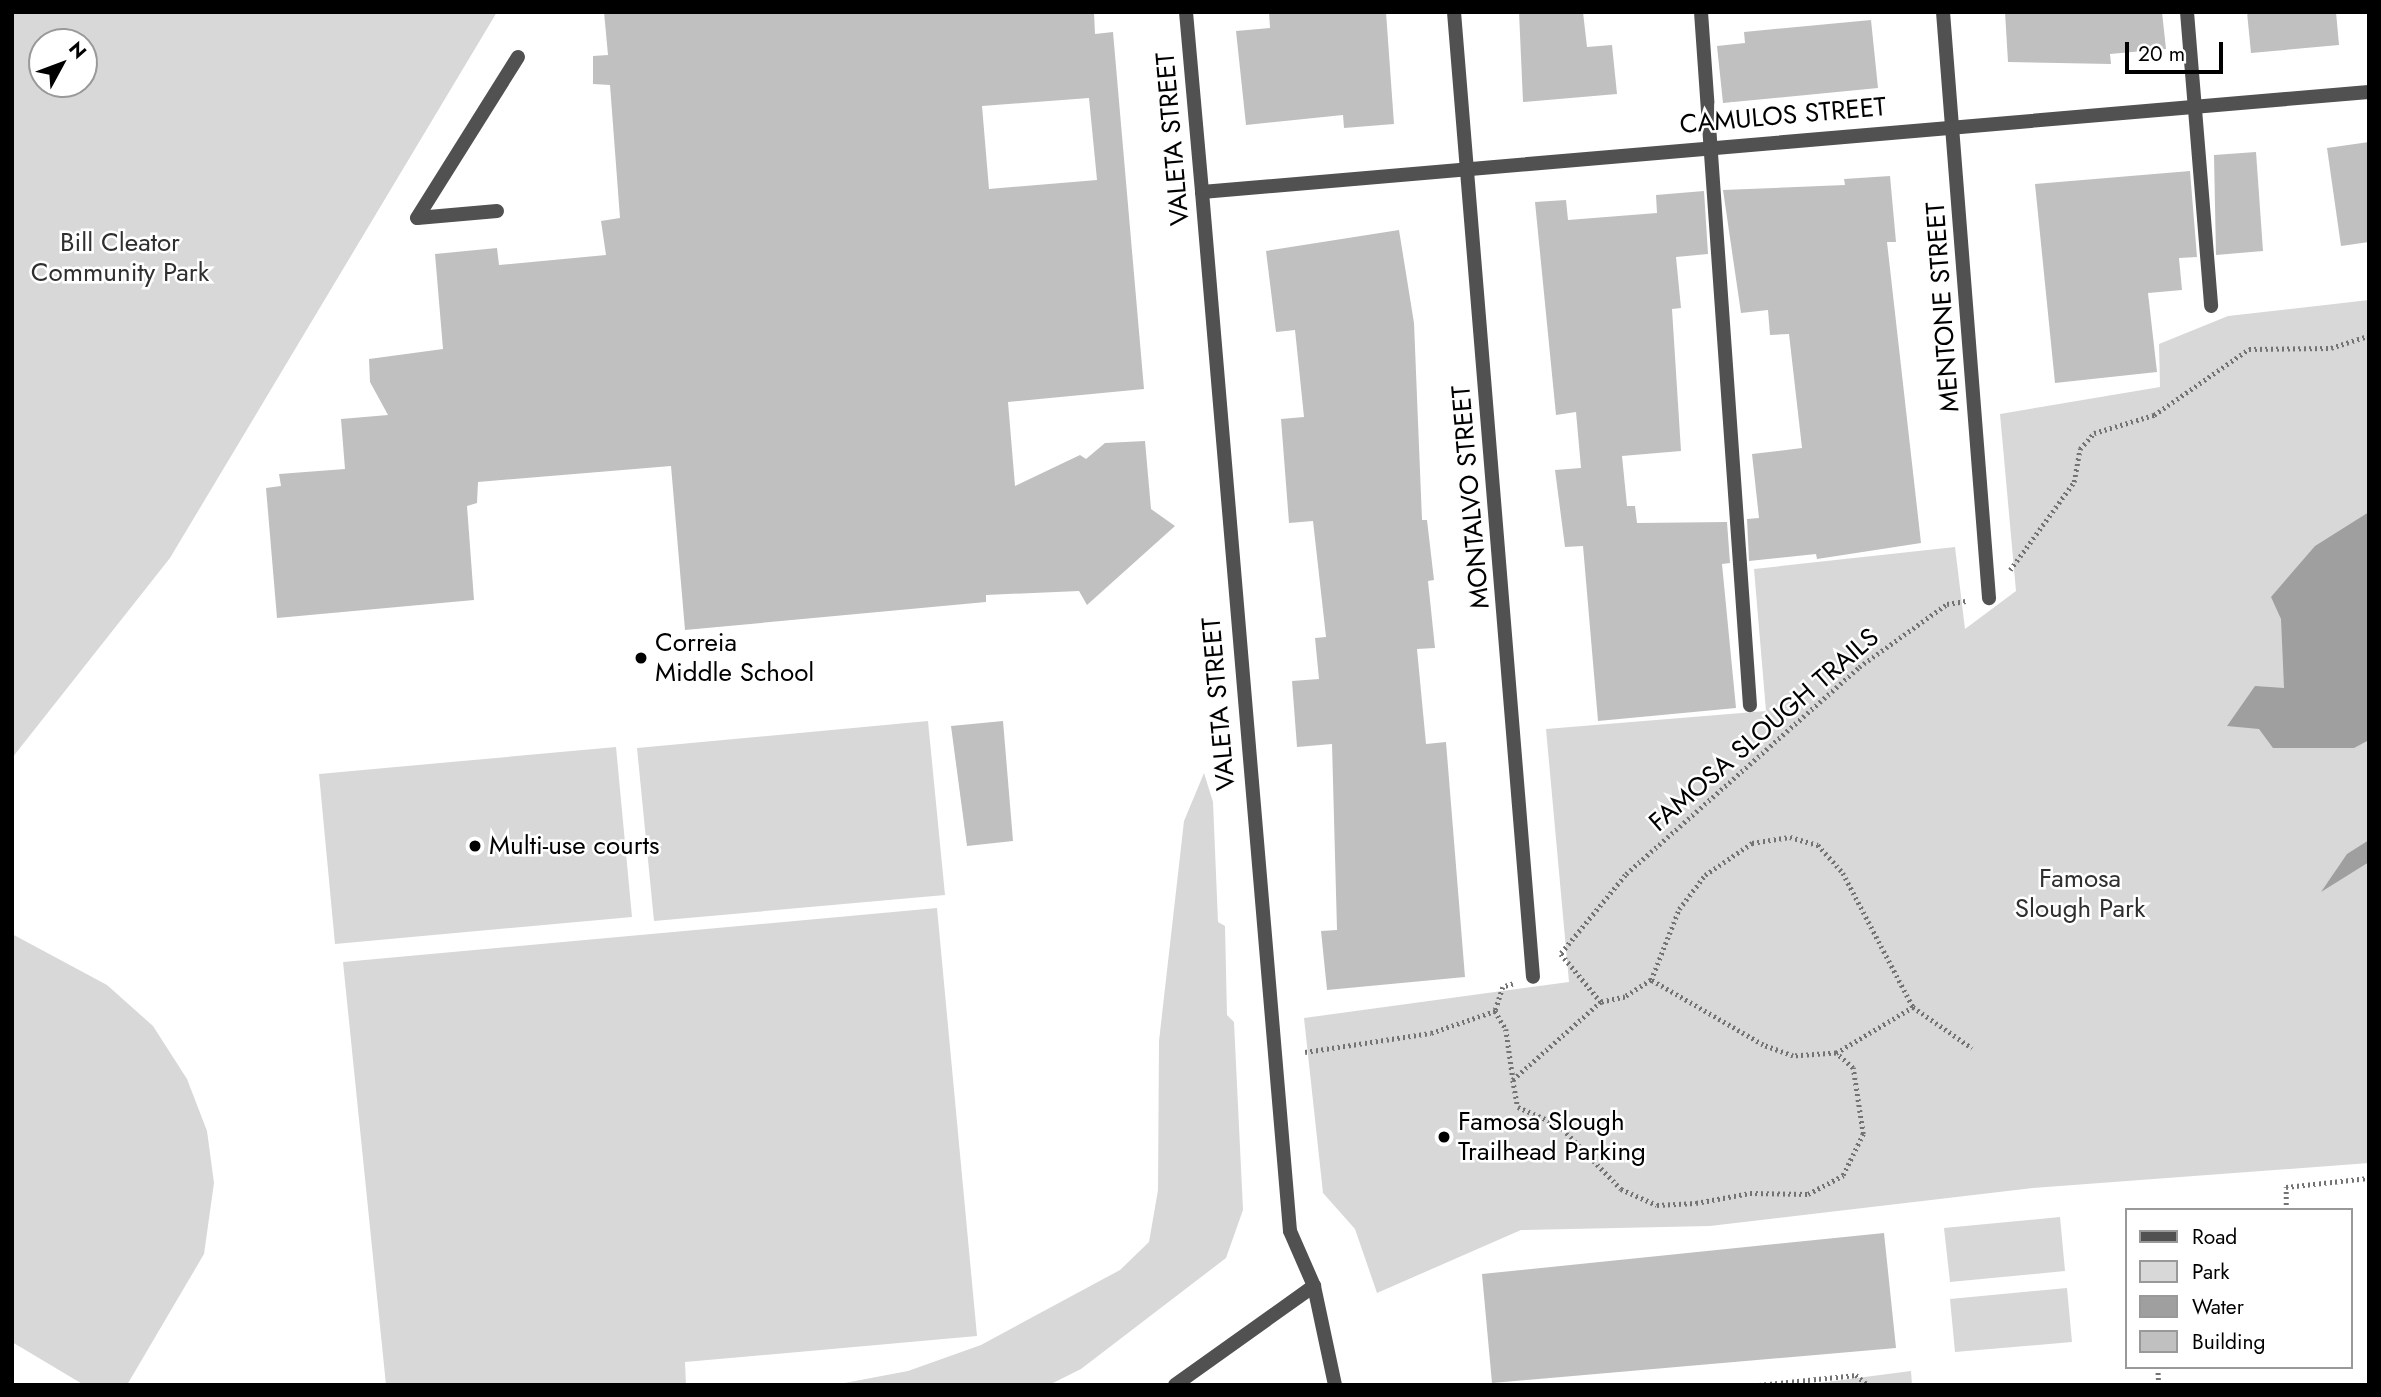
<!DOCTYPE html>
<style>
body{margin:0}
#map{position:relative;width:2381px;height:1397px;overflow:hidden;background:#fff;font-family:Jost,sans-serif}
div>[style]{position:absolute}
.green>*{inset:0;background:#d8d8d8}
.water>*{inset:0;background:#9f9f9f}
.building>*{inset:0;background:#c0c0c0}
.path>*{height:4.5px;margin-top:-2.25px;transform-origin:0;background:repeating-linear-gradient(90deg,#737373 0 2px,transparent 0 5.5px)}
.service>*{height:14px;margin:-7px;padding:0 7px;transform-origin:7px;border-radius:7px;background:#515151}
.minor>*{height:14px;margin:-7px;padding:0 7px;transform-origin:7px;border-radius:7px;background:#515151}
.tertiary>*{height:14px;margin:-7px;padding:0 7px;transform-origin:7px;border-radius:7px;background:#515151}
.dots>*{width:19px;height:19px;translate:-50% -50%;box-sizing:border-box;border:4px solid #fff;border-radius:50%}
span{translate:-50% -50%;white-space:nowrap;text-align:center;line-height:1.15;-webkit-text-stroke:5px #fff;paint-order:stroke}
.street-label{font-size:26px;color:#000}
.park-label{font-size:26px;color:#2f2f2f}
.poi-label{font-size:26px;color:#000}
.left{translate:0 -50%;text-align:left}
.frame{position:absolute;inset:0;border:14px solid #000;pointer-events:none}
.legend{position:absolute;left:2125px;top:1208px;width:228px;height:161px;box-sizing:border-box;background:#fff;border:2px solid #999;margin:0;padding:9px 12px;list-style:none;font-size:21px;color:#000}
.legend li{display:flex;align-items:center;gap:14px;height:35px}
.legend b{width:35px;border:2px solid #999}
.north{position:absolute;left:28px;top:28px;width:70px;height:70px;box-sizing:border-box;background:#fff;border:2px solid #999;border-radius:50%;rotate:49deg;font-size:19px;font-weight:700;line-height:28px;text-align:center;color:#000}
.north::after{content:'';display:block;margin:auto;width:24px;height:32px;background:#000;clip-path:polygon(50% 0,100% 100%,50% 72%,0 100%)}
.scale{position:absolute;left:2125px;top:42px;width:98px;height:32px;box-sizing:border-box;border:4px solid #000;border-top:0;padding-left:9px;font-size:21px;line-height:24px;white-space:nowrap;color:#000;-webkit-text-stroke:5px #fff;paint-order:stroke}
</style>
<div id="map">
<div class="green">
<div style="clip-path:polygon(evenodd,12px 12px,497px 12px,170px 558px,12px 758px,12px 12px,42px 42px,84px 42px,84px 84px,42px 84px,42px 42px)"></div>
<div style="clip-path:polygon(2369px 300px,2369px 1163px,2033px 1188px,1710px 1226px,1521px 1230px,1377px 1293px,1355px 1229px,1323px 1193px,1304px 1018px,1569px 982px,1546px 729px,1766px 711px,1754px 569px,1955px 547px,1965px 629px,2016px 591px,2000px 414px,2160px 387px,2159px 344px,2228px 316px)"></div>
<div style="clip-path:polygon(928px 721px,945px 895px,654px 921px,637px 748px)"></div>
<div style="clip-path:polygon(616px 747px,632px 917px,335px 944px,319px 774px)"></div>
<div style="clip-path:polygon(1204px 773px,1213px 802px,1218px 922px,1225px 926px,1227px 1015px,1234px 1022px,1243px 1210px,1226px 1258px,1081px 1369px,1049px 1385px,834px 1385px,908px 1371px,981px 1345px,1120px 1270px,1149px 1242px,1158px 1190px,1159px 1041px,1184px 821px)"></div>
<div style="clip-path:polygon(937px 908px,977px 1336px,685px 1362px,686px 1385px,386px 1385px,343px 962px)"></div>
<div style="clip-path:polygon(12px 934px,107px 985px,153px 1026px,187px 1079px,207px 1131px,214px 1183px,204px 1254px,127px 1385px,84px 1385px,12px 1342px)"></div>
<div style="clip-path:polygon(2060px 1217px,2065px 1271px,1950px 1282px,1944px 1228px)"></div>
<div style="clip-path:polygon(2067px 1288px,2072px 1342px,1955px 1352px,1950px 1299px)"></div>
<div style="clip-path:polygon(1911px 1371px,1912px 1385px,1803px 1385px)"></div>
</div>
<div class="water">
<div style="clip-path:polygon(2369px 512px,2369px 740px,2354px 748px,2273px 748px,2259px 729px,2227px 726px,2255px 686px,2284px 688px,2281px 619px,2271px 597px,2315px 546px)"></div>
<div style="clip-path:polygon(2369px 840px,2369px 862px,2321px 892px,2347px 854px)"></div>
</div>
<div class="building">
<div style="clip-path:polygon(evenodd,604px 12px,1094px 12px,1095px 34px,1113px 32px,1144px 389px,1008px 402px,1015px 486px,1080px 455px,1086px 459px,1105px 443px,1145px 441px,1151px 509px,1175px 526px,1087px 605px,1079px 591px,986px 595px,986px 602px,685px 630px,671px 466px,478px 482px,477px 503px,467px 506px,474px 600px,277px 618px,266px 488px,281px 486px,279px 474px,345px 469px,341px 419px,388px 415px,370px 382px,369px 359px,443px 349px,435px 254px,497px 248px,499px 265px,606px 255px,601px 221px,620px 218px,610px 85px,593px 84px,593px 56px,608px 55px,604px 12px,1089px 98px,1097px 180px,989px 189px,982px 106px,1089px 98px)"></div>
<div style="clip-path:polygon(1269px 12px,1386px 12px,1394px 124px,1344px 128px,1343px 115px,1246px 125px,1236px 31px,1270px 28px)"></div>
<div style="clip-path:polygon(1519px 12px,1583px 12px,1587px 47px,1612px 45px,1617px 94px,1523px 102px)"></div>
<div style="clip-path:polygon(2005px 12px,2162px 12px,2166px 49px,2110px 54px,2111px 64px,2008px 62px)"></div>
<div style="clip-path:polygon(2247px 12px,2336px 12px,2339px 45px,2251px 53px)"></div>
<div style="clip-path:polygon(1871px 20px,1878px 88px,1723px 103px,1717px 46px,1745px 43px,1744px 32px)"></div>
<div style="clip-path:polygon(2369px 142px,2369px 242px,2341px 246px,2327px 148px)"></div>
<div style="clip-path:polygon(2256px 152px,2263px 251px,2216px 255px,2214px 155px)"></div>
<div style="clip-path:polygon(2190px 171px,2197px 257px,2179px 258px,2182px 290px,2148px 293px,2157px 372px,2055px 383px,2035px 184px)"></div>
<div style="clip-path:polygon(1890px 176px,1896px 242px,1887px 242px,1921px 543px,1817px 559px,1816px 554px,1749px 561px,1747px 519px,1759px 518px,1752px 454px,1802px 448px,1789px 334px,1770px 335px,1768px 310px,1741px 313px,1723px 190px,1845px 185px,1844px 179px)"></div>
<div style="clip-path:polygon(1704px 191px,1708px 254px,1676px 257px,1681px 308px,1672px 309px,1681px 451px,1622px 456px,1627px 506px,1635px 506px,1637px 523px,1727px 522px,1730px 563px,1722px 564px,1736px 708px,1598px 721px,1583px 546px,1565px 547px,1555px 470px,1581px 468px,1576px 412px,1556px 415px,1535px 202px,1566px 200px,1568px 220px,1657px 213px,1656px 195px)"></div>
<div style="clip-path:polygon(1399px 230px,1414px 323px,1422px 520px,1427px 520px,1434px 580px,1428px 581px,1435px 648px,1417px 649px,1426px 744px,1446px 742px,1465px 977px,1327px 990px,1321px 931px,1337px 930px,1332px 744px,1297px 747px,1292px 681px,1319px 679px,1315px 638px,1326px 637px,1313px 521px,1289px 523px,1281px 419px,1304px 417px,1295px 330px,1276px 332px,1266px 251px)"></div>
<div style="clip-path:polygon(1003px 721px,1013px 841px,967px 846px,951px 726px)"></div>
<div style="clip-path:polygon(1884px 1233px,1896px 1348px,1492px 1383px,1482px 1274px)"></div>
</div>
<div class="path">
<div style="left:2010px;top:570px;width:109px;rotate:-54deg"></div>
<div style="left:2074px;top:482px;width:34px;rotate:-80deg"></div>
<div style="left:2080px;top:449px;width:21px;rotate:-49deg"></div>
<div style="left:2094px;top:433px;width:63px;rotate:-16.7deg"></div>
<div style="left:2154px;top:415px;width:116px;rotate:-34.8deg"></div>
<div style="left:2249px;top:349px;width:82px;rotate:-0.7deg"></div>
<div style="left:2331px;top:348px;width:40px;rotate:-18deg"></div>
<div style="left:1561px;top:953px;width:102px;rotate:-50.6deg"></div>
<div style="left:1626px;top:874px;width:312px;rotate:-41.6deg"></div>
<div style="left:1859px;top:667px;width:108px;rotate:-35.6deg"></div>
<div style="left:1947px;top:604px;width:19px;rotate:-9deg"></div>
<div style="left:1561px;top:954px;width:62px;rotate:50.2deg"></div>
<div style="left:1651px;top:980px;width:76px;rotate:-68.5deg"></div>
<div style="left:1679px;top:909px;width:43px;rotate:-52.6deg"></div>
<div style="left:1705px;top:875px;width:57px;rotate:-34.2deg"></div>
<div style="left:1752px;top:843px;width:38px;rotate:-9deg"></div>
<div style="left:1790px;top:837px;width:29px;rotate:16deg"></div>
<div style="left:1818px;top:845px;width:38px;rotate:48deg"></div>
<div style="left:1843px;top:873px;width:151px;rotate:62.4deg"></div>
<div style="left:1513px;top:984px;width:10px;rotate:163deg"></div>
<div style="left:1503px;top:987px;width:25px;rotate:108deg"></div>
<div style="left:1495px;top:1011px;width:21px;rotate:59deg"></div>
<div style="left:1506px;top:1029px;width:50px;rotate:82deg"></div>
<div style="left:1305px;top:1052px;width:127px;rotate:-8.6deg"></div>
<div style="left:1431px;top:1033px;width:68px;rotate:-19deg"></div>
<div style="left:1836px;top:1053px;width:43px;rotate:176deg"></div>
<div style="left:1793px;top:1056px;width:32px;rotate:-160deg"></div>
<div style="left:1763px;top:1045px;width:129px;rotate:-149.9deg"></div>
<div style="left:1651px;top:980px;width:31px;rotate:147deg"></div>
<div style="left:1625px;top:997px;width:25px;rotate:168deg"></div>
<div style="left:1601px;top:1002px;width:118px;rotate:138.4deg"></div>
<div style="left:1513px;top:1080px;width:27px;rotate:80deg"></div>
<div style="left:1518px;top:1107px;width:45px;rotate:23.7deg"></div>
<div style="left:1559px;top:1125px;width:89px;rotate:45.9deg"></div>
<div style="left:1621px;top:1189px;width:39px;rotate:24deg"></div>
<div style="left:1657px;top:1205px;width:39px;rotate:-3deg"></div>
<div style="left:1696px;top:1203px;width:55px;rotate:-10.5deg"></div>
<div style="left:1750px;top:1193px;width:58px;rotate:1deg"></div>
<div style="left:1808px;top:1194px;width:40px;rotate:-28deg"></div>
<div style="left:1843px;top:1175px;width:46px;rotate:-64deg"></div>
<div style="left:1863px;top:1134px;width:67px;rotate:-98.6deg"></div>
<div style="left:1853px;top:1068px;width:23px;rotate:-139deg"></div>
<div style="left:1836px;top:1053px;width:90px;rotate:-30.9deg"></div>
<div style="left:1913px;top:1007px;width:72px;rotate:34.8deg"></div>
<div style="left:2286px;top:1210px;width:23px;rotate:-90deg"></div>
<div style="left:2286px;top:1187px;width:83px;rotate:-6.2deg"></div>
<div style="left:2158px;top:1367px;width:18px;rotate:87deg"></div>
<div style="left:1759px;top:1385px;width:98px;rotate:-5.9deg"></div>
<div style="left:1856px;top:1375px;width:16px;rotate:40deg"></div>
</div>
<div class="service">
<div style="left:1701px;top:12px;width:695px;rotate:85.96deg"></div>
<div style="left:2187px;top:12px;width:295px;rotate:85.3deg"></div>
<div style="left:497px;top:211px;width:80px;rotate:175deg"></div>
<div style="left:417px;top:218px;width:190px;rotate:-57.9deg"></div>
</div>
<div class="minor">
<div style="left:1186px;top:12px;width:181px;rotate:84.9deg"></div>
<div style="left:1454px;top:12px;width:968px;rotate:85.32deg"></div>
<div style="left:1943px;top:12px;width:588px;rotate:85.51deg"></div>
</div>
<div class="tertiary">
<div style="left:1175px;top:1385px;width:171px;rotate:-35.5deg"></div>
<div style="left:1335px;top:1385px;width:101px;rotate:-102deg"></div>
<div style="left:1314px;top:1286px;width:60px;rotate:-113.6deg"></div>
<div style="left:1290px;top:1231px;width:1043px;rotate:-94.84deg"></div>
<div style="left:1202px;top:192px;width:1171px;rotate:-4.9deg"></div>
</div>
<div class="dots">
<div style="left:641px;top:658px;background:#000"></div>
<div style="left:475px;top:846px;background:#000"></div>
<div style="left:1444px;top:1137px;background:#000"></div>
</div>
<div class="street-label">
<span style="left:1783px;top:116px;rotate:-5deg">CAMULOS STREET</span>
<span style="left:1173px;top:139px;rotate:-95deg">VALETA STREET</span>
<span style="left:1943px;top:307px;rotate:-94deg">MENTONE STREET</span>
<span style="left:1471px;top:497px;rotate:-95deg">MONTALVO STREET</span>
<span style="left:1219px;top:704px;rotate:-95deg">VALETA STREET</span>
<span style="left:1764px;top:730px;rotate:-41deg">FAMOSA SLOUGH TRAILS</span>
</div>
<div class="park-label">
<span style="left:120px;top:258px">Bill Cleator<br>Community Park</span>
<span style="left:2080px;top:894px">Famosa<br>Slough Park</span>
</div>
<div class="poi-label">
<span class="left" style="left:655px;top:658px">Correia<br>Middle School</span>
<span class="left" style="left:489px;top:846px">Multi-use courts</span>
<span class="left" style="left:1458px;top:1137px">Famosa Slough<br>Trailhead Parking</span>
</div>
<div class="frame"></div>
<ul class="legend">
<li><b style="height:9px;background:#515151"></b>Road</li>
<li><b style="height:19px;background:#d8d8d8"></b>Park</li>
<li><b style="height:19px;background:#9f9f9f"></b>Water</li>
<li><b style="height:19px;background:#c0c0c0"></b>Building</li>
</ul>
<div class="north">N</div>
<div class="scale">20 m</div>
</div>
